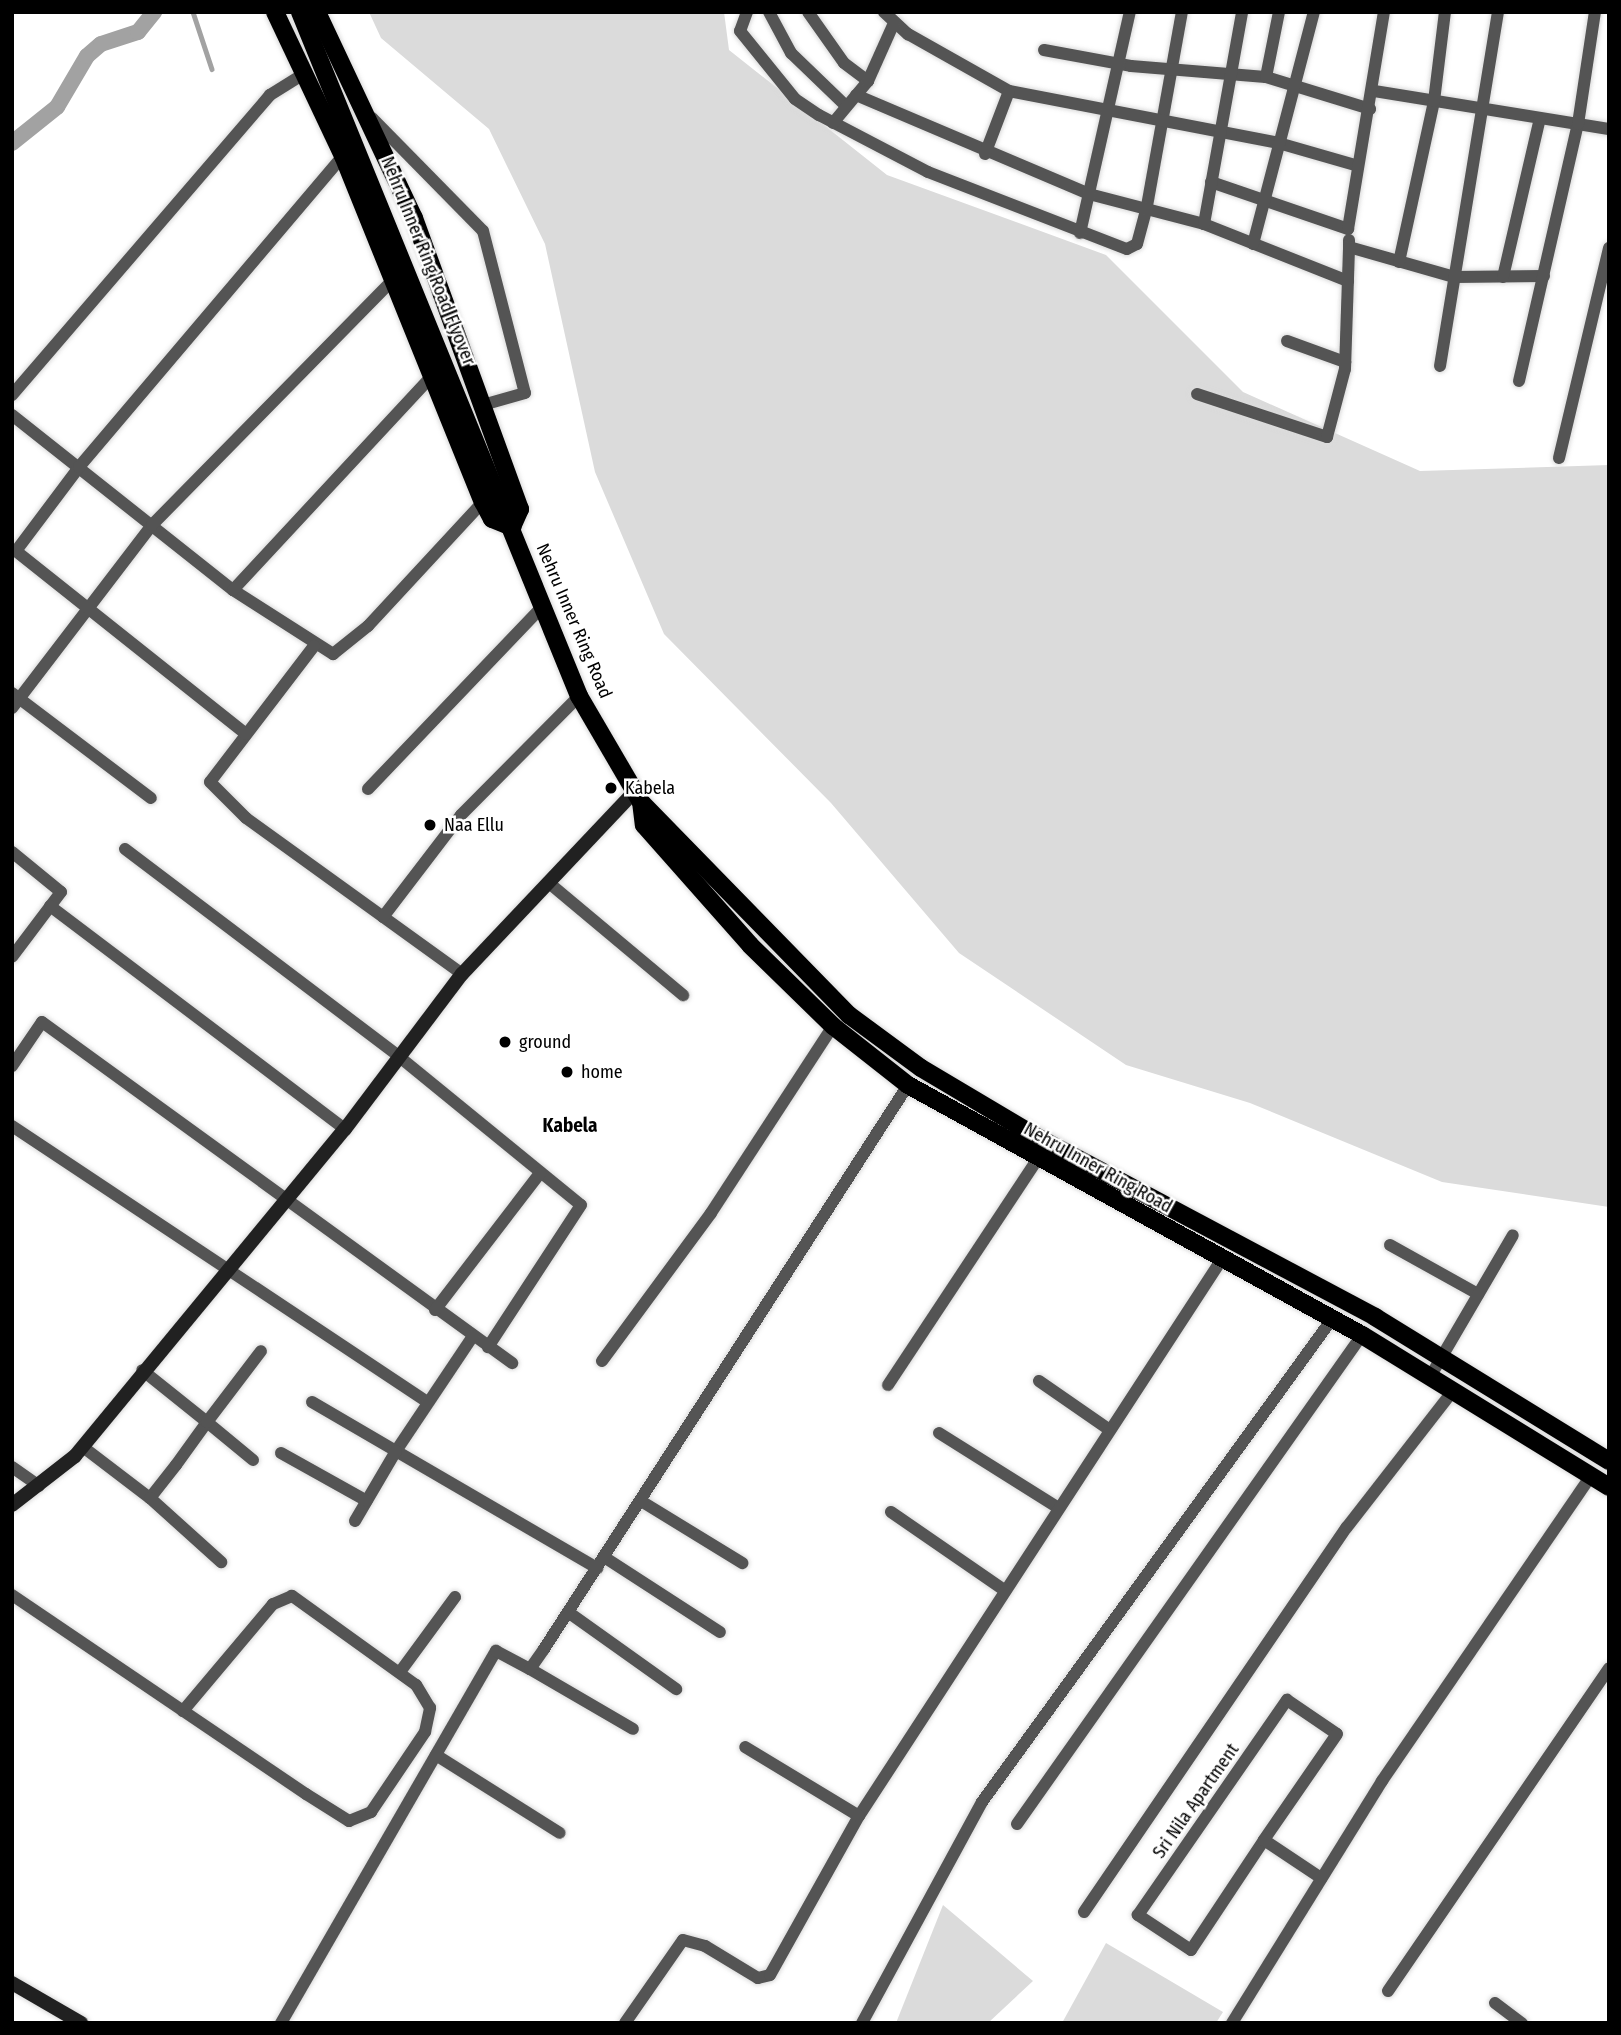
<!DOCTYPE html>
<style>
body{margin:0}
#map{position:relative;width:1621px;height:2035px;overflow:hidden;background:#fff;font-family:"Fira Sans Condensed",sans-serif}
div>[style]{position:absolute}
.green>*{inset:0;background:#dbdbdb}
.stream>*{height:4.5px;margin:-2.25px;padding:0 2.25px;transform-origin:2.25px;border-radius:2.25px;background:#a2a2a2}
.canal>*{height:16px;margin:-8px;padding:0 8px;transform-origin:8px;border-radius:8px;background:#a2a2a2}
.roads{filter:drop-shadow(0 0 2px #dbdbdb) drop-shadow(0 0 2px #dbdbdb)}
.street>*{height:12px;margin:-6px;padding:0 6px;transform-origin:6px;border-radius:6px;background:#545454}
.secondary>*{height:14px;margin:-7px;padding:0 7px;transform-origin:7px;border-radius:7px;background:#212121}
.primary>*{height:18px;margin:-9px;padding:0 9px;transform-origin:9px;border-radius:9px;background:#000}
.dots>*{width:19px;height:19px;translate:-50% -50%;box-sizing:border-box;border:4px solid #fff;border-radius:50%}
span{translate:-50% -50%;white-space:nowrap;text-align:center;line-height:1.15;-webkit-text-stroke:5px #fff;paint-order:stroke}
.street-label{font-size:18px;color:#000}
.poi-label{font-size:18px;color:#000}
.left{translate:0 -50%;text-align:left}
.neighbourhood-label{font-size:19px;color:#000;font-weight:700}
.frame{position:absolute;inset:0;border:14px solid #000;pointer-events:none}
</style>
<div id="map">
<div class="green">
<div style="clip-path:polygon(369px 12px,724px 12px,729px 50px,887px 175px,1106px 255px,1243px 392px,1420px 471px,1609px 465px,1609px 1207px,1442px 1182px,1250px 1103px,1126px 1065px,959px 953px,831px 803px,664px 634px,595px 472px,545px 244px,489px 129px,381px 38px)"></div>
<div style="clip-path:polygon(943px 1905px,1033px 1981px,988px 2023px,896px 2023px)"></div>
<div style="clip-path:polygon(1106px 1943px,1223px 2012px,1216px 2023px,1062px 2023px)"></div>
</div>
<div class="stream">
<div style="left:193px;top:12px;width:60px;rotate:71.6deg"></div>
</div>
<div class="canal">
<div style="left:12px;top:143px;width:58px;rotate:-38.7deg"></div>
<div style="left:57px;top:107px;width:59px;rotate:-59.5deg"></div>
<div style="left:87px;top:56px;width:18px;rotate:-41deg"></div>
<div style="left:101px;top:44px;width:39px;rotate:-18deg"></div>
<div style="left:138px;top:32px;width:26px;rotate:-51deg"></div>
</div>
<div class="roads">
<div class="street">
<div style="left:747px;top:12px;width:20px;rotate:110deg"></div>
<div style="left:740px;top:31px;width:87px;rotate:51deg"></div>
<div style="left:795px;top:99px;width:29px;rotate:34deg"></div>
<div style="left:819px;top:115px;width:123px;rotate:27.6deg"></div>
<div style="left:928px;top:172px;width:213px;rotate:21.2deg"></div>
<div style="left:1127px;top:249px;width:11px;rotate:-27deg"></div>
<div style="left:1137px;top:244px;width:39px;rotate:-75deg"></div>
<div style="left:1147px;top:206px;width:197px;rotate:-79.8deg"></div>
<div style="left:769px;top:12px;width:47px;rotate:61.8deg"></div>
<div style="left:791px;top:53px;width:76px;rotate:43.9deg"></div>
<div style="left:808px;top:12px;width:62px;rotate:54.8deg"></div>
<div style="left:844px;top:63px;width:30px;rotate:37deg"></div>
<div style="left:884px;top:12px;width:33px;rotate:43deg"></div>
<div style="left:908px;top:34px;width:116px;rotate:29.4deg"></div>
<div style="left:1009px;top:91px;width:271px;rotate:10.9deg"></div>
<div style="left:1275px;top:142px;width:86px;rotate:16.1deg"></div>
<div style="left:1044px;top:50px;width:88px;rotate:10.4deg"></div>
<div style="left:1131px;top:66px;width:135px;rotate:4.7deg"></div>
<div style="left:1266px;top:77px;width:109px;rotate:17.1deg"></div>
<div style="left:1266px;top:77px;width:66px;rotate:-78.7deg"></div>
<div style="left:1374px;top:91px;width:238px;rotate:9.2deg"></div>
<div style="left:856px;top:95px;width:253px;rotate:23deg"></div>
<div style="left:1089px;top:194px;width:119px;rotate:14.6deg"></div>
<div style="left:1204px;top:224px;width:155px;rotate:21.6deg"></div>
<div style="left:372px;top:118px;width:158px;rotate:45.5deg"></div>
<div style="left:483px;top:231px;width:167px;rotate:75.5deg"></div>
<div style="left:525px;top:393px;width:44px;rotate:164.1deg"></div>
<div style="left:833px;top:123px;width:55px;rotate:-50.2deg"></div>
<div style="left:868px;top:81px;width:64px;rotate:-65.9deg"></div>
<div style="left:985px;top:154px;width:67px;rotate:-69.1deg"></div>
<div style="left:1211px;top:182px;width:145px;rotate:18.9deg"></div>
<div style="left:1348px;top:229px;width:220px;rotate:-80.6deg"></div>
<div style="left:1204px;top:224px;width:215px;rotate:-79.8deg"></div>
<div style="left:1080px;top:233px;width:227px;rotate:-77.3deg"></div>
<div style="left:1349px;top:240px;width:7px;rotate:90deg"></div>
<div style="left:1349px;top:247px;width:109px;rotate:15.9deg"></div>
<div style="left:1454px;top:277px;width:90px;rotate:-0.6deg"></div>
<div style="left:1253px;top:244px;width:240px;rotate:-75.3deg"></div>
<div style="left:1399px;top:262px;width:165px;rotate:-77.7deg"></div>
<div style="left:1434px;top:101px;width:90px;rotate:-83deg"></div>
<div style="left:1503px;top:277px;width:163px;rotate:-76.9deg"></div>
<div style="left:1287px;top:341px;width:62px;rotate:19.9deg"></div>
<div style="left:1440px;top:366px;width:359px;rotate:-80.7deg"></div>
<div style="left:1519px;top:381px;width:264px;rotate:-77.1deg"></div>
<div style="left:1578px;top:124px;width:113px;rotate:-81.4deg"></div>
<div style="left:1197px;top:394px;width:137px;rotate:18.3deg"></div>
<div style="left:1327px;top:437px;width:70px;rotate:-75.2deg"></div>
<div style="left:1345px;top:369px;width:122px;rotate:-88.1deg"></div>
<div style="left:12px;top:395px;width:396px;rotate:-49.3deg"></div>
<div style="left:270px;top:95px;width:40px;rotate:-32deg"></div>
<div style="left:12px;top:415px;width:282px;rotate:38.4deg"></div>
<div style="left:233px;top:590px;width:119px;rotate:32.6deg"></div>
<div style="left:333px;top:654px;width:45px;rotate:-38.7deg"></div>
<div style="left:368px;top:626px;width:169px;rotate:-47.2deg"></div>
<div style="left:1559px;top:458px;width:216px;rotate:-76.6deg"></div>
<div style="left:233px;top:590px;width:294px;rotate:-47.1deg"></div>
<div style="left:314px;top:646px;width:171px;rotate:127.4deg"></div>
<div style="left:210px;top:782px;width:51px;rotate:45deg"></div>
<div style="left:246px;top:818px;width:266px;rotate:35.8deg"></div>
<div style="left:12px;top:693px;width:174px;rotate:37.1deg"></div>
<div style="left:12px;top:708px;width:230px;rotate:-52.6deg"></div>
<div style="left:152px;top:525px;width:344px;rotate:-45.5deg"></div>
<div style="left:246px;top:734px;width:294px;rotate:-141.5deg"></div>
<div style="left:16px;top:551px;width:105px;rotate:-53.1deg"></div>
<div style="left:79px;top:467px;width:408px;rotate:-49.7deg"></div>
<div style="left:368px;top:789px;width:255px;rotate:-46.3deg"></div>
<div style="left:125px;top:849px;width:341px;rotate:37.1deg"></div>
<div style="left:397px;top:1055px;width:237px;rotate:39.2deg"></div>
<div style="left:581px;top:1205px;width:170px;rotate:123.2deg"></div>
<div style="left:12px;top:852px;width:63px;rotate:39.2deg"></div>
<div style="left:61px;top:892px;width:81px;rotate:127deg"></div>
<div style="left:549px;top:883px;width:175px;rotate:39.9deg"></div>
<div style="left:50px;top:906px;width:370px;rotate:37.1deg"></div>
<div style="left:383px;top:917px;width:128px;rotate:-52.6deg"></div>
<div style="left:461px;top:815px;width:168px;rotate:-45.2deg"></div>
<div style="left:12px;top:1066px;width:53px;rotate:-55.7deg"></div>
<div style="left:42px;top:1022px;width:581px;rotate:35.96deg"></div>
<div style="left:12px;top:1126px;width:499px;rotate:33.6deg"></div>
<div style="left:1390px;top:1245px;width:101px;rotate:29.1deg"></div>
<div style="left:435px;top:1310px;width:173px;rotate:-52.5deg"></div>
<div style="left:473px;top:1336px;width:138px;rotate:123.8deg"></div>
<div style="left:396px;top:1451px;width:233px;rotate:30.2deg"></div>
<div style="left:602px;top:1361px;width:184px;rotate:-53.6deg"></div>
<div style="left:711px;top:1213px;width:223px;rotate:-56.9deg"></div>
<div style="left:1430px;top:1377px;width:164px;rotate:-59.7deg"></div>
<div style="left:1039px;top:1381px;width:83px;rotate:34.7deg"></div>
<div style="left:888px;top:1385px;width:270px;rotate:-56.5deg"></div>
<div style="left:312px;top:1402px;width:97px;rotate:30.3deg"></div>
<div style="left:396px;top:1451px;width:81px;rotate:120.4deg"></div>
<div style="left:939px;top:1433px;width:139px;rotate:32.1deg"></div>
<div style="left:83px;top:1447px;width:84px;rotate:37.3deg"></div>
<div style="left:150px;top:1498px;width:42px;rotate:-51.8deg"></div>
<div style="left:176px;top:1465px;width:53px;rotate:-54.2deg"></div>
<div style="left:207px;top:1422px;width:83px;rotate:-141.3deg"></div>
<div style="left:281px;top:1453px;width:98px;rotate:29.2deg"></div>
<div style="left:253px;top:1460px;width:60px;rotate:-140.4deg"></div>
<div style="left:207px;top:1422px;width:89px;rotate:-52.7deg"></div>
<div style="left:12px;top:1467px;width:33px;rotate:35deg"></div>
<div style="left:150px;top:1498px;width:96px;rotate:42deg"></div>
<div style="left:641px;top:1501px;width:119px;rotate:31.5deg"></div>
<div style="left:891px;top:1512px;width:137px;rotate:34.6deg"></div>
<div style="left:604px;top:1557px;width:138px;rotate:32.9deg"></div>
<div style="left:12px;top:1595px;width:355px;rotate:34.1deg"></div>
<div style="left:306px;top:1794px;width:51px;rotate:32.1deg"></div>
<div style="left:349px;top:1821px;width:24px;rotate:-22deg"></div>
<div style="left:371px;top:1812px;width:97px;rotate:-56deg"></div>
<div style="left:425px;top:1732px;width:25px;rotate:-78deg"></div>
<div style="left:430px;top:1708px;width:27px;rotate:-121deg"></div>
<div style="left:416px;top:1685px;width:153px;rotate:-144.3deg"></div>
<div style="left:292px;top:1596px;width:21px;rotate:157deg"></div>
<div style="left:273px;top:1604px;width:140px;rotate:130.1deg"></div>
<div style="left:568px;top:1612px;width:133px;rotate:35.5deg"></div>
<div style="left:530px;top:1669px;width:119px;rotate:30.2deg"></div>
<div style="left:400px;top:1672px;width:93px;rotate:-53.7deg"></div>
<div style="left:436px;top:1755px;width:146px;rotate:32.2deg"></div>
<div style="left:859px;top:1816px;width:665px;rotate:-56.91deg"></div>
<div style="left:1017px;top:1824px;width:598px;rotate:-54.8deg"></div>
<div style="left:1264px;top:1840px;width:132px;rotate:123.6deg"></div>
<div style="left:1191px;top:1950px;width:64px;rotate:-146.6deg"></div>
<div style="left:1138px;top:1915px;width:262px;rotate:-55.3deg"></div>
<div style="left:1287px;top:1700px;width:60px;rotate:34.2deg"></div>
<div style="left:1337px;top:1734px;width:129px;rotate:124.6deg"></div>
<div style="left:1264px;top:1840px;width:69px;rotate:33.7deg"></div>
<div style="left:1084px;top:1912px;width:466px;rotate:-55.7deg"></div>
<div style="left:1347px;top:1527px;width:172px;rotate:-52.1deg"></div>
<div style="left:1388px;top:1991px;width:391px;rotate:-55.6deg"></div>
<div style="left:1495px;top:2003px;width:34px;rotate:37deg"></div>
<div style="left:281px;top:2023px;width:430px;rotate:-60deg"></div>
<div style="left:496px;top:1651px;width:38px;rotate:28deg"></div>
<div style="left:530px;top:1669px;width:24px;rotate:-55deg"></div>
<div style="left:544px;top:1649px;width:671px;rotate:-57.16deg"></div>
<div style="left:625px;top:2023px;width:101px;rotate:-55.1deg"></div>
<div style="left:683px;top:1940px;width:23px;rotate:15deg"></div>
<div style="left:705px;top:1946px;width:62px;rotate:31.1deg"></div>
<div style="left:758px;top:1978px;width:12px;rotate:-14deg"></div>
<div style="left:770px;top:1975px;width:182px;rotate:-60.8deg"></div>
<div style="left:859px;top:1816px;width:133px;rotate:-148.8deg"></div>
<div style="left:862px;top:2023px;width:251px;rotate:-61.5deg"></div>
<div style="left:982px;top:1802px;width:596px;rotate:-54.07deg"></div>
<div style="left:1232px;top:2023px;width:285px;rotate:-58.2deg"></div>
<div style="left:1382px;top:1781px;width:370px;rotate:-55.6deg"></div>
</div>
<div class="secondary">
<div style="left:12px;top:1505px;width:80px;rotate:-37.9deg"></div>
<div style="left:75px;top:1456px;width:424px;rotate:-50.5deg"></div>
<div style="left:345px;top:1129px;width:194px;rotate:-53deg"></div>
<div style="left:462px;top:974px;width:250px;rotate:-46.6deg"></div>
<div style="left:12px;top:1983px;width:80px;rotate:30.1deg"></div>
</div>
<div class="primary">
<div style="left:275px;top:12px;width:159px;rotate:64.7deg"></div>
<div style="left:343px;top:156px;width:373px;rotate:68deg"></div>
<div style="left:483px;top:502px;width:19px;rotate:62deg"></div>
<div style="left:492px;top:519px;width:22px;rotate:22deg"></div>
<div style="left:300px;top:12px;width:739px;rotate:67.81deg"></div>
<div style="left:579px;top:696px;width:123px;rotate:59.7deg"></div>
<div style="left:641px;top:802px;width:298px;rotate:45.7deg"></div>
<div style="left:849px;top:1015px;width:89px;rotate:36.4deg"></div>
<div style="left:921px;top:1068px;width:137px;rotate:30.7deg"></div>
<div style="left:1039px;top:1138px;width:381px;rotate:28deg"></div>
<div style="left:1375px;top:1317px;width:275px;rotate:31.6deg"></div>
<div style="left:317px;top:12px;width:228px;rotate:64.8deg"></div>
<div style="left:414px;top:218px;width:310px;rotate:70deg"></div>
<div style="left:520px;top:509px;width:20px;rotate:114deg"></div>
<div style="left:641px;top:802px;width:23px;rotate:83deg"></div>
<div style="left:644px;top:825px;width:160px;rotate:48.5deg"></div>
<div style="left:750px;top:945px;width:116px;rotate:44.3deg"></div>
<div style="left:833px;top:1026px;width:95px;rotate:38.2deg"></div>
<div style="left:908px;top:1085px;width:518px;rotate:28.84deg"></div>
<div style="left:1362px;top:1335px;width:290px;rotate:31.6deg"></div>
</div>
</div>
<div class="dots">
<div style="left:611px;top:788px;background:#000"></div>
<div style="left:430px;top:825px;background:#000"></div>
<div style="left:505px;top:1042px;background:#000"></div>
<div style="left:567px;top:1072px;background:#000"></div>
</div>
<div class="street-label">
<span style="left:428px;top:261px;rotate:68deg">Nehru Inner Ring Road Flyover</span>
<span style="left:574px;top:621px;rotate:67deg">Nehru Inner Ring Road</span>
<span style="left:1098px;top:1168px;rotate:29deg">Nehru Inner Ring Road</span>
<span style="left:1196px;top:1801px;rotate:-55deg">Sri Nila Apartment</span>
</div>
<div class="poi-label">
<span class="left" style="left:625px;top:788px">Kabela</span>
<span class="left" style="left:444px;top:825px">Naa Ellu</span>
<span class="left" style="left:519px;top:1042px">ground</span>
<span class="left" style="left:581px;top:1072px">home</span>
</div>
<div class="neighbourhood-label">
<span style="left:570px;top:1126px">Kabela</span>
</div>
<div class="frame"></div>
</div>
